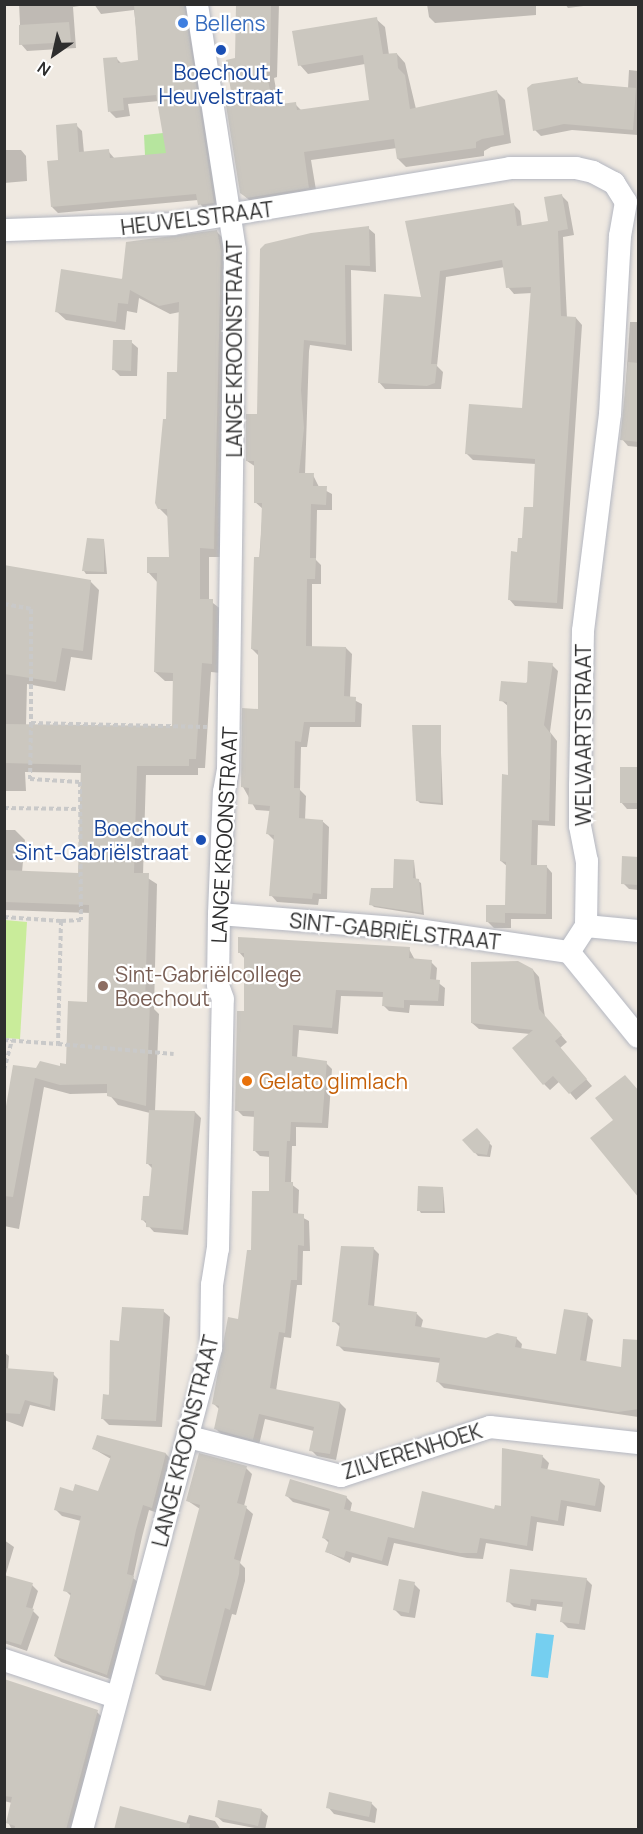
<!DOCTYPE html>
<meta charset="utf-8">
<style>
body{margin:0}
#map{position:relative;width:643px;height:1834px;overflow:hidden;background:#efe9e1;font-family:Manrope,sans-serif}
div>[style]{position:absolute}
.green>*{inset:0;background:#b6e59e}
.pitch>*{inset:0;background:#c9ec9a}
.water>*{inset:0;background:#75cff0}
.shadow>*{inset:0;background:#0003}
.building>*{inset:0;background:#cbc7bf}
.path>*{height:4px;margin-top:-2px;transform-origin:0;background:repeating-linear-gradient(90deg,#c9c9c9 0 4.5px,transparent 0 7.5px)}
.roads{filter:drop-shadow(0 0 2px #b4b7c1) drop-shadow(0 0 2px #b4b7c1)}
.minor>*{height:22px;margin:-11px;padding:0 11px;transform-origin:11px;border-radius:11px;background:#fff}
.dots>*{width:16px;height:16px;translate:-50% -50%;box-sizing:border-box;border:3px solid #fff;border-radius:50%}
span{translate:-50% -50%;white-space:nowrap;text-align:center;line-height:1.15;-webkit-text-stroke:4.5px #fff;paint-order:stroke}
.shop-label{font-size:21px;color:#366cbe}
.left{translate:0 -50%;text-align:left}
.transit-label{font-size:21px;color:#164399}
.right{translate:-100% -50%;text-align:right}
.street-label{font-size:21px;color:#2e2e2e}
.education-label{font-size:21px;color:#785e54}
.food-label{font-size:21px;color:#c56008}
.frame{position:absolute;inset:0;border:6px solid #2e2e2e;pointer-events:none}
.north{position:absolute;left:24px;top:24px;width:60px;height:60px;-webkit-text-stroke:4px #fff;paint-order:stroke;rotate:214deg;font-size:16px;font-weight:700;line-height:24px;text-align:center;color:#2e2e2e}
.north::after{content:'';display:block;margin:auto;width:21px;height:27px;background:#2e2e2e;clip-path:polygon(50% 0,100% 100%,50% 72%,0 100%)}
</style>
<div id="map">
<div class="green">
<div style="clip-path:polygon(202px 129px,191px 161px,145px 155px,144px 135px)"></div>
</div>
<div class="pitch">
<div style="clip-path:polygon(5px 920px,27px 922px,20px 1039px,5px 1038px)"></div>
</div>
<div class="water">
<div style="clip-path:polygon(536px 1633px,554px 1635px,548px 1678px,531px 1676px)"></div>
</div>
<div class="shadow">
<div style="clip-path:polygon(19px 4px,92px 4px,73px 7px,76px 48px,27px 51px,21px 44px)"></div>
<div style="clip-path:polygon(94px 4px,188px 4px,219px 209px,205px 211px,198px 200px,58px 213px,52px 207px,60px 162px,76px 125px,82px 131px,84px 153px,108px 151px,115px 159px,167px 154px,159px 101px,128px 104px,130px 116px,116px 118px,110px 112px,116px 58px,122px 64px,140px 61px,134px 10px,101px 14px)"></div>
<div style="clip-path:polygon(238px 4px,279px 4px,277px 77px,274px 78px,279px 106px,295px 104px,302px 111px,371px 101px,365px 64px,308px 74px,300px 65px,376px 19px,385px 27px,389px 55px,397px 54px,405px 63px,416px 109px,497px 92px,505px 100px,511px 143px,491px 147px,484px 151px,484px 156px,406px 167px,398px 159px,397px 148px,311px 160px,317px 196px,250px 201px,241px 192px,234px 99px)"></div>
<div style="clip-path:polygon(427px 4px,536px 4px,536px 15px,435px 23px,429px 17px)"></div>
<div style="clip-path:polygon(565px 4px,599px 4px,568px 8px)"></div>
<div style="clip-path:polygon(629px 70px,638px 71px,638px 135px,572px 130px,541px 136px,535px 130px,577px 79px,583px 84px,628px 88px)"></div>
<div style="clip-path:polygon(4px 150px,21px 150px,26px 156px,27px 181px,4px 183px)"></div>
<div style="clip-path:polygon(562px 196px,568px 202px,574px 235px,563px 237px,567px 318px,576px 318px,582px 325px,563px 609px,515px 606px,509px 599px,518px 554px,534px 509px,536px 464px,473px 460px,466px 453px,523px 410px,532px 293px,514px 294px,508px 287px,505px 267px,446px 277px,437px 366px,443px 372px,441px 389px,385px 389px,379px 382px,422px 299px,406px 222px,513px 204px,520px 211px,522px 227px,550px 222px)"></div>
<div style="clip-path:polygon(368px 228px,375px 234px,376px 272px,351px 270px,352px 351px,310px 345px,309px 351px,305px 475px,313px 475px,319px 487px,332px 494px,332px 510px,317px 510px,316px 560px,321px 565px,321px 584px,312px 584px,312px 647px,346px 648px,352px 654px,350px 698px,362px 704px,361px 727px,310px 727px,307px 747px,301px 747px,300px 790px,306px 796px,305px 820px,322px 821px,329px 827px,327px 899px,319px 899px,318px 905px,277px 902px,271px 895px,275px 841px,268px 834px,270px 811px,256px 810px,243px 787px,259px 710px,259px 656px,252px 649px,263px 509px,255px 502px,256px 467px,247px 461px,259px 416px,262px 250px)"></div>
<div style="clip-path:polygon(217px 232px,226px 241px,223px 557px,209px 557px,209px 600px,222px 610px,221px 673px,211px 672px,205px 768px,198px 768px,198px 775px,146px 775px,143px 875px,157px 884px,154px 1009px,159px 1014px,155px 1111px,195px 1112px,201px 1118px,188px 1235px,154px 1232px,143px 1220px,151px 1198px,153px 1169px,148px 1164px,150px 1113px,118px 1105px,108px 1093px,70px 1094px,44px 1087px,19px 1229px,4px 1226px,4px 1120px,36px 1070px,68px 1066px,89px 1003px,91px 913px,4px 910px,4px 830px,15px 830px,25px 840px,22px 872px,80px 875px,82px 773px,25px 772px,26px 791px,4px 791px,4px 567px,90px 581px,99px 590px,92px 660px,71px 657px,65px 691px,27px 684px,26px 725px,174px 727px,175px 681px,165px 681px,155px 672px,158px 583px,148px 572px,170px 559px,169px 518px,159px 508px,168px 421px,178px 373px,180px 312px,170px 314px,139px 298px,137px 313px,127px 311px,125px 330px,66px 320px,56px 311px)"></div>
<div style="clip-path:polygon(630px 322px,638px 322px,638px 447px,628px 446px,622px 439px)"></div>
<div style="clip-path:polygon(131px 342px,138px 348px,137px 376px,120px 376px,114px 370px)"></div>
<div style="clip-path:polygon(104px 540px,107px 574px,86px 574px,84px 571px)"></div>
<div style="clip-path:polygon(552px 665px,558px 671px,550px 732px,557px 741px,555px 826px,538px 825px,537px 866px,546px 866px,552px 873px,552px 919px,511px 919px,511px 928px,494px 928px,487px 921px,507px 906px,508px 867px,501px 861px,509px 776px,509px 707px,501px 700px)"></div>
<div style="clip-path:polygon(440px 727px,443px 805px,420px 803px,418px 801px)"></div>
<div style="clip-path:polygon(638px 769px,638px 809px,627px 809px,621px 802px)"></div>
<div style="clip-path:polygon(638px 859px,638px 890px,629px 889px,623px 883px)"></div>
<div style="clip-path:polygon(414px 861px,416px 880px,421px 883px,424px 915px,374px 907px,371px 904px,394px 890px)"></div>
<div style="clip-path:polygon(409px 949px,415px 960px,431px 962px,437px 968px,436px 981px,445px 988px,444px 1006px,410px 1005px,409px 1013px,389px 1011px,383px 1005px,384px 997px,341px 996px,338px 1034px,299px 1030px,297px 1058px,326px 1063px,332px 1069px,328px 1128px,296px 1127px,296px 1146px,292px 1146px,291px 1184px,299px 1190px,298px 1215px,309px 1221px,310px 1251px,303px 1251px,302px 1285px,297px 1285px,291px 1338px,284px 1337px,276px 1391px,340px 1403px,346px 1409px,336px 1460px,317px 1456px,311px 1450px,314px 1431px,265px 1419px,259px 1445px,222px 1435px,216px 1429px,219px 1409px,213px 1403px,240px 1321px,252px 1251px,271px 1193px,270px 1157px,260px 1156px,254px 1150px,256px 1117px,243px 1116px,237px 1110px,245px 1013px,245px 959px,239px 952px)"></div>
<div style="clip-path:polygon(533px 970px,539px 977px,545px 1017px,567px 1042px,560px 1048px,592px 1086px,576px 1100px,560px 1081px,550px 1090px,544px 1084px,530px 1034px,479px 1029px,472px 1023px)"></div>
<div style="clip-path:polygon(477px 1130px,492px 1146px,490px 1157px,478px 1156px,464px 1140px)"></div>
<div style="clip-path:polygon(443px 1188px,445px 1213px,421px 1213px,419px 1210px)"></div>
<div style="clip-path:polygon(373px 1248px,379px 1254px,374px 1307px,417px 1314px,423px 1320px,421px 1328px,487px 1340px,516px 1338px,522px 1344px,521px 1350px,557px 1356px,587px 1314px,593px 1320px,586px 1363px,622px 1369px,638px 1342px,638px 1417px,444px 1388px,438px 1382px,441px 1363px,344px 1351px,338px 1345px,341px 1328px,334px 1321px)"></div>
<div style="clip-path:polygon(163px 1311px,170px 1317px,162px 1427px,109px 1425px,103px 1419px,121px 1342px)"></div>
<div style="clip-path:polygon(4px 1352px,9px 1356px,8px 1370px,53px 1374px,58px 1379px,55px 1411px,30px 1405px,23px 1427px,4px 1420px)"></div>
<div style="clip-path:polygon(94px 1449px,166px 1454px,172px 1460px,158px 1513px,149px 1510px,142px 1537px,133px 1578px,139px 1583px,113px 1680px,61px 1662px,55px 1656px,72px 1597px,65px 1590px,81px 1521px,62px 1516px,56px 1510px,74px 1492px,99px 1493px,111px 1459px)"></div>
<div style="clip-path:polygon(542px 1456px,549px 1463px,547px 1471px,599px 1480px,605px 1486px,601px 1512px,567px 1506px,564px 1526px,537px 1522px,533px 1551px,486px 1543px,483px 1559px,467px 1558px,394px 1543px,388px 1566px,352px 1557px,350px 1563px,327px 1552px,329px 1543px,323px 1537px,331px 1512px,293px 1502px,286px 1495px,346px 1497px,352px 1503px,350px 1512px,415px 1530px,503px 1507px)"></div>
<div style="clip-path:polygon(246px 1468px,252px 1474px,244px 1506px,253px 1514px,240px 1563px,245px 1568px,245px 1581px,236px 1615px,232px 1614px,211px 1691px,163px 1680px,157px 1674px,200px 1509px,188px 1501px)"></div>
<div style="clip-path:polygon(4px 1540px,14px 1547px,5px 1577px,32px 1585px,38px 1591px,32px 1610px,39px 1617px,27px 1651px,4px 1643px)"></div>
<div style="clip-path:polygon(586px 1579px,592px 1585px,585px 1630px,568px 1628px,561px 1621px,563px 1607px,537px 1604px,536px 1611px,514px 1607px,508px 1601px)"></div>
<div style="clip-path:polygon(414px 1584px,420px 1590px,415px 1618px,401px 1616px,394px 1609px)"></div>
<div style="clip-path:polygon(4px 1680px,97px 1712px,103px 1718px,73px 1830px,12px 1830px,8px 1822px,12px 1803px,4px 1801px)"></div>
<div style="clip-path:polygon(371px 1803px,377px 1809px,375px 1823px,334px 1814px,328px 1807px)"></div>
<div style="clip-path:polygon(261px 1810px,268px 1816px,265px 1830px,223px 1822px,216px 1816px)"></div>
<div style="clip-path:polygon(189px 1815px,215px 1821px,221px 1830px,115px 1830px,186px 1824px)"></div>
</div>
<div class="building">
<div style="clip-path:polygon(134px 4px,184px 4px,214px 203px,198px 205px,196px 194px,51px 207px,47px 161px,58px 160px,56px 125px,77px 123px,79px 152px,109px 149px,110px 158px,166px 153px,156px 95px,123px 98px,124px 110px,108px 112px,103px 58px,117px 57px,118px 63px,138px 60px)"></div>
<div style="clip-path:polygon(236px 4px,271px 4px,270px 69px,266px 70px,273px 105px,296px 102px,297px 110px,369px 100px,363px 55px,298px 66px,292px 31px,377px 17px,383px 54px,397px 53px,398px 68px,405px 75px,410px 109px,497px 90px,504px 135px,482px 139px,476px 142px,476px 148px,397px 159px,394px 139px,304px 152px,309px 188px,247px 198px,240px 193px,225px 99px,232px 98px,226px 60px,235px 58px)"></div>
<div style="clip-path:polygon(69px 22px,71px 42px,19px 45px,19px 25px)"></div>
<div style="clip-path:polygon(578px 77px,578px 83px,636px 88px,633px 130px,564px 124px,533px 131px,527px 88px,532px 84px)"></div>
<div style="clip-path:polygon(562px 194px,568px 229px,558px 231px,561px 316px,576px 317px,557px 603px,508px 600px,511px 551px,517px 552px,518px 538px,522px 538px,524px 507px,533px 507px,535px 459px,465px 454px,469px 404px,522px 408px,531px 287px,506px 288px,502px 260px,440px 271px,431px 364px,437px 364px,435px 383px,427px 386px,378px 383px,384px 294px,421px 297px,405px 221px,514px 203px,517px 226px,548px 221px,544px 197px)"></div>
<div style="clip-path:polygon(369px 226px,370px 266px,345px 265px,346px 345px,304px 340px,301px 390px,304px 428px,299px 473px,314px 473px,313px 486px,327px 486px,326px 505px,311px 504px,310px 558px,316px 558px,315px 579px,307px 579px,306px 646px,346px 647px,344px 696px,356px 697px,355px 722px,304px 722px,301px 742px,295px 741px,294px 788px,300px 788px,299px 818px,323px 820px,321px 894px,313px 893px,312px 899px,269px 896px,274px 835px,266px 834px,270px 806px,248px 804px,249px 788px,241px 787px,242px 708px,258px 709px,258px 650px,251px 649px,254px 557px,260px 557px,262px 503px,254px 503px,254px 461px,246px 461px,246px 414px,257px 414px,260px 249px,265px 244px,311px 233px)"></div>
<div style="clip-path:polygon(217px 230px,221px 251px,214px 549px,200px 548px,200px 599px,213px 599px,212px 664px,202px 663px,196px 759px,189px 759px,189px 766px,137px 766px,134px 873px,149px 873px,145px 1003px,150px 1003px,146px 1106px,107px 1096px,107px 1084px,60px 1085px,35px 1078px,13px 1197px,4px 1196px,4px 1118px,13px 1065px,36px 1068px,40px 1061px,60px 1066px,60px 1063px,66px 1064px,68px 1001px,87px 1002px,89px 905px,4px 902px,4px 870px,78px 873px,81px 765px,4px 763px,4px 724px,172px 726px,173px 673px,154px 672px,157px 573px,147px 573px,147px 557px,169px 557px,167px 509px,158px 509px,155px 503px,163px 419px,166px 419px,167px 372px,177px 372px,179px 302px,159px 306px,130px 290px,128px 304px,118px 303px,116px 322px,55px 312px,61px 269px,122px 279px,126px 242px)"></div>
<div style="clip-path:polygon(113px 340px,132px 340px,131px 371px,112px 370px)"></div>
<div style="clip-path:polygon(628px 362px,639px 363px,639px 442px,620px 440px)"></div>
<div style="clip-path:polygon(87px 538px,104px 539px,104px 572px,82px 571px)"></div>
<div style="clip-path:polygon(4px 565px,91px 580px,83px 651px,62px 648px,56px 682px,4px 674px)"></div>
<div style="clip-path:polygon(528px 661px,553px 663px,544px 725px,551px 734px,549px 821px,532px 820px,531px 865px,547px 865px,546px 914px,505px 913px,505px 923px,486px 922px,486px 905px,505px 905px,506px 862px,500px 861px,502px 774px,508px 775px,507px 702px,499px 701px,501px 681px,527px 683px)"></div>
<div style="clip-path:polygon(412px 725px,441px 725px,441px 803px,416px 801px)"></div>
<div style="clip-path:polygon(620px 767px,639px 767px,639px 803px,620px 803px)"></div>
<div style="clip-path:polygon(622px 856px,639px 857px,639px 885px,621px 884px)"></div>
<div style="clip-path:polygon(394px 859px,414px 860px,413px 878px,419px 879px,422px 913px,369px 905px,371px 888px,393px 888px)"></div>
<div style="clip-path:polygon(238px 937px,410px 947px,409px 958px,432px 960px,430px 979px,440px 980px,438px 1001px,404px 1000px,404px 1008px,382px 1006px,383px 992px,336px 990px,332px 1028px,293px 1025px,292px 1056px,327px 1061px,322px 1123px,291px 1122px,290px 1141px,287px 1141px,285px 1182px,293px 1182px,293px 1213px,304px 1214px,304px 1246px,298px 1245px,297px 1280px,291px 1280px,285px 1333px,279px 1332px,270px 1388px,340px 1402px,330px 1454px,309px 1451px,314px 1427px,259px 1414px,253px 1440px,214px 1429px,219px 1406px,212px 1404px,228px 1317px,238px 1319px,247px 1250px,251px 1250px,252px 1191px,269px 1191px,269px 1151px,253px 1151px,254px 1111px,235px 1111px,237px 1011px,244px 1011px,244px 953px,238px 953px)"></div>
<div style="clip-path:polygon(518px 961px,533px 969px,539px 1009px,562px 1035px,555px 1041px,587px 1079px,569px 1094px,553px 1076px,543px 1085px,512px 1048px,533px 1030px,471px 1023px,471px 962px)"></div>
<div style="clip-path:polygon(625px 1075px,639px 1091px,639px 1198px,590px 1138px,613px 1120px,595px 1098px)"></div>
<div style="clip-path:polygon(149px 1110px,195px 1111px,183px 1230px,146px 1227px,146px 1221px,141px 1220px,143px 1196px,149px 1196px,152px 1164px,146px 1164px)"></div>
<div style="clip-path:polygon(477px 1128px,490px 1142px,487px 1155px,474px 1153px,462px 1140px)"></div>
<div style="clip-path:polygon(418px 1186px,443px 1187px,443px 1211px,417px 1211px)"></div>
<div style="clip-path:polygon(341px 1246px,374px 1247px,368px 1305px,417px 1312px,415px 1326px,486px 1338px,497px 1333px,517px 1337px,515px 1347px,556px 1354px,564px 1309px,588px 1313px,580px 1360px,621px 1367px,623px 1339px,639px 1340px,639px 1409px,618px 1412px,436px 1382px,440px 1358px,336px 1346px,340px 1323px,332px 1322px)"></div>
<div style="clip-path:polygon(122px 1307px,164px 1309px,156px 1421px,101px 1419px,103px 1394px,109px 1395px,110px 1340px,119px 1341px)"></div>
<div style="clip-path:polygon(4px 1368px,54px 1372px,50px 1407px,25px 1400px,20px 1414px,4px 1413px)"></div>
<div style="clip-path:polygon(97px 1435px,166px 1453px,152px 1508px,143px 1505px,136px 1530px,127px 1574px,134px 1576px,107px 1675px,54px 1656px,71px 1593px,63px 1591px,81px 1516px,54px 1510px,60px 1487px,73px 1491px,75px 1484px,98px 1491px,111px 1456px,92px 1449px)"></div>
<div style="clip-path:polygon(502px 1448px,543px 1455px,541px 1468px,600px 1479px,595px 1506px,561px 1500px,558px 1521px,531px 1516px,527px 1546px,480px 1538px,477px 1553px,460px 1553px,388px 1537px,382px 1561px,346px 1551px,344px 1558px,325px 1552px,329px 1540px,322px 1538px,330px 1509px,285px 1496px,290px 1479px,347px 1496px,344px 1509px,414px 1528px,422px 1491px,494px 1509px,495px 1505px,501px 1506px)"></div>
<div style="clip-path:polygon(199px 1453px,247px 1466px,237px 1503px,247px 1506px,234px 1559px,240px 1561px,239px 1574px,230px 1610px,225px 1608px,205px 1686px,155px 1674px,200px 1505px,186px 1501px)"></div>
<div style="clip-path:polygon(510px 1569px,587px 1578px,579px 1624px,560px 1622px,563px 1602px,531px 1599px,530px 1606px,506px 1602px)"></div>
<div style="clip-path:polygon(4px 1575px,33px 1583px,26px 1607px,34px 1609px,21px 1645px,4px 1640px)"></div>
<div style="clip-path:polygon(399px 1579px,415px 1582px,409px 1613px,393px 1610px)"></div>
<div style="clip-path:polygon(4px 1679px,98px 1710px,66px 1830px,14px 1830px,15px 1826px,6px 1823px,12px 1797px,4px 1796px)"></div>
<div style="clip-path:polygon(329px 1792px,372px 1802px,369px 1817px,326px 1808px)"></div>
<div style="clip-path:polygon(218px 1800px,262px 1809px,258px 1826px,215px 1817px)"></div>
<div style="clip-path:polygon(120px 1806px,190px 1824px,189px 1830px,114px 1830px)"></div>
</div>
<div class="path">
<div style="left:4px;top:604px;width:27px;rotate:10deg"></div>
<div style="left:31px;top:609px;width:114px;rotate:90deg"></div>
<div style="left:31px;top:723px;width:176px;rotate:1.3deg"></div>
<div style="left:31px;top:723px;width:56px;rotate:91deg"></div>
<div style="left:30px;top:779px;width:50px;rotate:3.4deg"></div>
<div style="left:80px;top:782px;width:138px;rotate:89.6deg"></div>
<div style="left:81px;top:920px;width:20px;rotate:177deg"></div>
<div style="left:61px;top:921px;width:123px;rotate:91.4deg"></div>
<div style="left:58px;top:1044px;width:116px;rotate:4.9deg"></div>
<div style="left:4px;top:808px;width:76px;rotate:0.8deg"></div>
<div style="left:4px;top:917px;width:57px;rotate:4deg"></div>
<div style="left:4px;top:1040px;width:54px;rotate:4.2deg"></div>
<div style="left:4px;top:1070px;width:31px;rotate:-75deg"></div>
</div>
<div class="roads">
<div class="minor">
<div style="left:4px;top:230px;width:169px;rotate:-2deg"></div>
<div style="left:173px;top:224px;width:342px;rotate:-9.4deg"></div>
<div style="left:510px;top:168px;width:66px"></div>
<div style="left:576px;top:168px;width:17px;rotate:13deg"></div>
<div style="left:593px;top:172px;width:24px;rotate:28deg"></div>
<div style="left:614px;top:183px;width:22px;rotate:58deg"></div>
<div style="left:626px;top:202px;width:35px;rotate:100deg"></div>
<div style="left:620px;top:236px;width:178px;rotate:93.2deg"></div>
<div style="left:610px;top:414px;width:219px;rotate:97.1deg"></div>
<div style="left:583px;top:631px;width:154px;rotate:91.1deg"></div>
<div style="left:580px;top:785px;width:41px;rotate:90deg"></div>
<div style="left:580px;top:826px;width:36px;rotate:79deg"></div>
<div style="left:587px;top:861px;width:65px;rotate:90.9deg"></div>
<div style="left:586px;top:926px;width:31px;rotate:123deg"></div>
<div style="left:219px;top:914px;width:193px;rotate:4.5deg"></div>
<div style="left:411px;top:929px;width:160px;rotate:8.3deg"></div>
<div style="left:586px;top:926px;width:52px;rotate:5.5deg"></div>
<div style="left:569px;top:952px;width:109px;rotate:50.9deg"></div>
<div style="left:189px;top:1437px;width:157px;rotate:14.4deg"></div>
<div style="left:341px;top:1476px;width:157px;rotate:-18.2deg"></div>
<div style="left:490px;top:1427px;width:149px;rotate:6.2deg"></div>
<div style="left:4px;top:1660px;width:118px;rotate:18.3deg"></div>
<div style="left:82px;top:1830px;width:499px;rotate:-75deg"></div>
<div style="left:211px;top:1348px;width:63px;rotate:-89.1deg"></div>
<div style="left:212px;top:1285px;width:36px;rotate:-81deg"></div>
<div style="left:218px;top:1249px;width:250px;rotate:-88.9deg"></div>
<div style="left:223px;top:999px;width:15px;rotate:-110deg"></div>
<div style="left:218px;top:985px;width:71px;rotate:-89.2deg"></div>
<div style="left:219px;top:914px;width:122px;rotate:-87.7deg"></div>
<div style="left:224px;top:792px;width:22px;rotate:-80deg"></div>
<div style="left:228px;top:770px;width:520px;rotate:-89.23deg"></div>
<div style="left:235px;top:250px;width:249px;rotate:-98.8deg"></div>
</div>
</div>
<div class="dots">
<div style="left:183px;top:23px;background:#3f7fe0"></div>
<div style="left:221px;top:50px;background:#1a4fb4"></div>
<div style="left:201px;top:840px;background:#1a4fb4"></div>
<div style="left:103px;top:986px;background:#8d6e63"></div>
<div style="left:247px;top:1081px;background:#e8710a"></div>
</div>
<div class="shop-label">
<span class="left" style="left:195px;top:23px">Bellens</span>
</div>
<div class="transit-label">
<span style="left:221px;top:84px">Boechout<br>Heuvelstraat</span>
<span class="right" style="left:189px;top:840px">Boechout<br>Sint-Gabriëlstraat</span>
</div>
<div class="street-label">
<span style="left:197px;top:218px;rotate:-7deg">HEUVELSTRAAT</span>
<span style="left:234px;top:349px;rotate:-90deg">LANGE KROONSTRAAT</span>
<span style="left:583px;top:735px;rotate:-90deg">WELVAARTSTRAAT</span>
<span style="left:224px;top:835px;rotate:-87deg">LANGE KROONSTRAAT</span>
<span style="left:395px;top:931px;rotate:6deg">SINT-GABRIËLSTRAAT</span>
<span style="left:185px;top:1441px;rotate:-76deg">LANGE KROONSTRAAT</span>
<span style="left:412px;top:1451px;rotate:-17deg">ZILVERENHOEK</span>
</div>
<div class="education-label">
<span class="left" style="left:115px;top:986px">Sint-Gabriëlcollege<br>Boechout</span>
</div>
<div class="food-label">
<span class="left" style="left:259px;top:1081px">Gelato glimlach</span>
</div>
<div class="frame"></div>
<div class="north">N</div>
</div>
